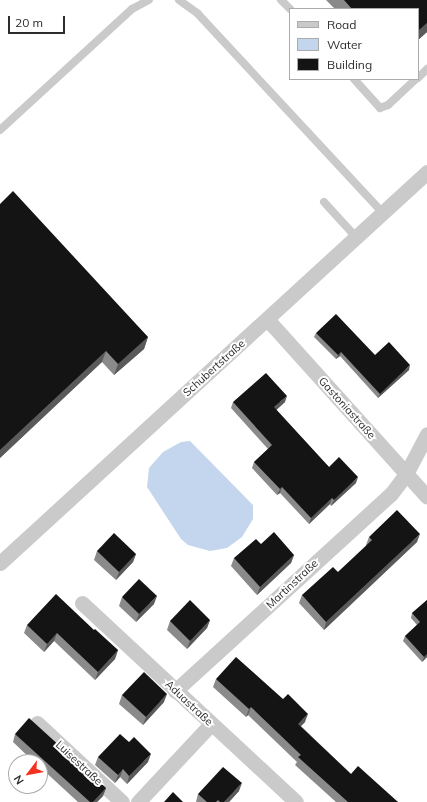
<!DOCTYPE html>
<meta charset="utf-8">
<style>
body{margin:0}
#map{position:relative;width:427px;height:802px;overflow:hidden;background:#fff;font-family:Mulish,sans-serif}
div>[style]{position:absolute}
.water>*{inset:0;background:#c3d6ee}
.service>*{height:8px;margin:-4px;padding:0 4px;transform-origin:4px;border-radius:4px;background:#cacaca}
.minor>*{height:15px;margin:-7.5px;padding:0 7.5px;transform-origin:7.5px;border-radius:7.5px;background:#cacaca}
.wall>*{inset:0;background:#8a8a8a}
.shaded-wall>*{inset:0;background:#5a5a5a}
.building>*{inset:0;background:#141414}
span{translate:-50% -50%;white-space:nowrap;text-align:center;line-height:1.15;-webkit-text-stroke:4px #fff;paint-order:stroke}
.street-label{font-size:11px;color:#2d2d2d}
.legend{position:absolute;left:289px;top:8px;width:130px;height:72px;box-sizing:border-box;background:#fff;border:1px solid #ababab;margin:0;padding:5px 7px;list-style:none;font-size:12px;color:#2d2d2d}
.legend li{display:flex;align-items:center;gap:8px;height:20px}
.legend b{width:20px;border:1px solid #ababab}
.north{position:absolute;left:8px;top:754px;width:40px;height:40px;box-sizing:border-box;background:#fff;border:1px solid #ababab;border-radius:50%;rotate:238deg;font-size:11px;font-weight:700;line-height:16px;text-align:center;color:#2d2d2d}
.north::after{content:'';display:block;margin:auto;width:14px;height:18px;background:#f5301e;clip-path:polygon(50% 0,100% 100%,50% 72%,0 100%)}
.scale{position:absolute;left:8px;top:16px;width:57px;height:18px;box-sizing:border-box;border:2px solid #2d2d2d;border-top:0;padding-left:5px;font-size:12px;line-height:14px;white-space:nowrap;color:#2d2d2d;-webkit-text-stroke:3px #fff;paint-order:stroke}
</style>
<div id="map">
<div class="water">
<div style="clip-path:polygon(190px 441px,253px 505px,253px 519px,242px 537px,227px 548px,210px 551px,188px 545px,181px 539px,147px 487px,149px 468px,163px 452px,181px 442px)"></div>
</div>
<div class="service">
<div style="left:179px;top:0;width:24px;rotate:36deg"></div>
<div style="left:198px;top:14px;width:272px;rotate:47.1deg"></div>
<div style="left:281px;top:0;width:13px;rotate:45deg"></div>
<div style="left:418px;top:78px;width:13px;rotate:-45deg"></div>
<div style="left:354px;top:79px;width:39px;rotate:48deg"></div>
<div style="left:380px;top:108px;width:9px;rotate:-21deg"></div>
<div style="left:388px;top:105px;width:38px;rotate:-43deg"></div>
<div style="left:0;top:130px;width:179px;rotate:-42.5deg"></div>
<div style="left:132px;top:9px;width:19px;rotate:-28deg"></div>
<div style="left:324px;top:202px;width:47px;rotate:47.6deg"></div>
</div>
<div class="minor">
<div style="left:267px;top:319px;width:239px;rotate:48deg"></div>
<div style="left:0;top:563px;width:579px;rotate:-42.48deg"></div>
<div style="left:82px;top:603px;width:292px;rotate:42.9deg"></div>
<div style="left:175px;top:691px;width:292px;rotate:-42.4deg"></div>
<div style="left:391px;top:494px;width:25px;rotate:-53deg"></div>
<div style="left:406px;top:474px;width:45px;rotate:-62.3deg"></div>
<div style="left:37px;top:723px;width:116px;rotate:42.9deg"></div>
<div style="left:138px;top:802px;width:107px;rotate:-46.9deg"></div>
</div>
<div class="wall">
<div style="clip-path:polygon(326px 0,427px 0,427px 32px,418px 40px,418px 9px,335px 9px)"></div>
<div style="clip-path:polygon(0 204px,148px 337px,144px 349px,114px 375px,102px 362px,0 458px)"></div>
<div style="clip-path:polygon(316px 333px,375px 355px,409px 370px,378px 398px,340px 356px,336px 359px,314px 337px)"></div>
<div style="clip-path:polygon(233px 402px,285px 402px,276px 410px,329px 467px,356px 483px,331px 506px,330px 504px,309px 524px,280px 493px,277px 495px,252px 468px,254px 462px,268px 449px,231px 408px)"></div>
<div style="clip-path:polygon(369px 537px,417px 542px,324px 630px,299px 603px,302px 595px,338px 572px,367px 546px,366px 545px)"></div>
<div style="clip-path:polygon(261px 544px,294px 555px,291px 563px,257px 595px,231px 566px,234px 558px)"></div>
<div style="clip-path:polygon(97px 551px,136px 554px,133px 562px,116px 580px,94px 560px)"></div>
<div style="clip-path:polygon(122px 597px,154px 604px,136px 622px,119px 606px)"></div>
<div style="clip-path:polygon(427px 600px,427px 657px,422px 662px,403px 641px,405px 636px,417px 625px,411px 618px,412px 613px)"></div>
<div style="clip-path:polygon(210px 620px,207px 628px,187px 649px,167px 630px,170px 621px)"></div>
<div style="clip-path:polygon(27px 625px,94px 630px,118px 650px,115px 659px,95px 680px,54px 641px,44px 652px,24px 633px)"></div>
<div style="clip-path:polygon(216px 679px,305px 722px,301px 726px,351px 774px,398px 802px,336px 802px,295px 765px,297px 762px,248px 715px,246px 717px,213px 687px)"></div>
<div style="clip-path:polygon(122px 695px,164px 702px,143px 725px,119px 704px)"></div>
<div style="clip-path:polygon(15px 734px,106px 788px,103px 796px,97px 802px,78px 802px,40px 767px,40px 762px,34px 762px,13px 742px)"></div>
<div style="clip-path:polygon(98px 757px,148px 762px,127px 784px,120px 777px,115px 783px,95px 765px)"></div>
<div style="clip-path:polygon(239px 791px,229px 802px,196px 802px,198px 794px)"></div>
</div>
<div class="shaded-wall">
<div style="clip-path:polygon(427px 23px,427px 32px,418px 40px,418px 31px)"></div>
<div style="clip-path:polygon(148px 337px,144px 349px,114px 375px,118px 364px)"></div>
<div style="clip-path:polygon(106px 351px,102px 362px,0 458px,0 450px)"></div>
<div style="clip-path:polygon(341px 352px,340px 356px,336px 359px,338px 355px)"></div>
<div style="clip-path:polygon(410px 365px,409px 370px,378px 398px,380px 394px)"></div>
<div style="clip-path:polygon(287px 396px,285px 402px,272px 414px,274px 407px)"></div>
<div style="clip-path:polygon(358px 477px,356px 483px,331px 506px,334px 500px)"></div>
<div style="clip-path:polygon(282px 487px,280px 493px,277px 495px,280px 489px)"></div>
<div style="clip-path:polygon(332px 498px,330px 504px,309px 524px,311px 518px)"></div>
<div style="clip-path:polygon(420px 534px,417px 542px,324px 630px,326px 622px)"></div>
<div style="clip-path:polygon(136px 554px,133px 562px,116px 580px,119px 572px)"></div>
<div style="clip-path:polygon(294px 555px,291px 563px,257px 595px,260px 587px)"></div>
<div style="clip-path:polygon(157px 596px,154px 604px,136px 622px,139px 614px)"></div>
<div style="clip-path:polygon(210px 620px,207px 628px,187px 649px,190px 641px)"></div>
<div style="clip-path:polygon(57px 633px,54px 641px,44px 652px,47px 644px)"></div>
<div style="clip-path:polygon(118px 650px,115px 659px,95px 680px,98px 672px)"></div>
<div style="clip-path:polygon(427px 654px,427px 657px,422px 662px,424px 657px)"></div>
<div style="clip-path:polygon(167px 694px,164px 702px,143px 725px,146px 717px)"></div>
<div style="clip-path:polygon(251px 707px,248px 715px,246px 717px,249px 709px)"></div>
<div style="clip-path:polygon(308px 714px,305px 722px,295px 732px,298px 724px)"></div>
<div style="clip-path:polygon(151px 754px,148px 762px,127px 784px,129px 776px)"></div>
<div style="clip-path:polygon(123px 769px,120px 777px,115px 783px,118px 775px)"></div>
<div style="clip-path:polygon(242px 783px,239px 791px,229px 802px,224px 802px)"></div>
<div style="clip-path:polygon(106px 788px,103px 796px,97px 802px,93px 802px)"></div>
</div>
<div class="building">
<div style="clip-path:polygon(344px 0,427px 0,427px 23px,418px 31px,418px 9px,352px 9px)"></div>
<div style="clip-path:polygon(13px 191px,148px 337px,118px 364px,106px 351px,0 450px,0 204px)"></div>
<div style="clip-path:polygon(336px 314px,375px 355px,389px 342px,410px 365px,380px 394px,341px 352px,338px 355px,316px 333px)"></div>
<div style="clip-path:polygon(266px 373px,287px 396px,274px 407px,329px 467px,339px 457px,358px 477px,334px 500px,332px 498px,311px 518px,282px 487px,280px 489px,254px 462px,272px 445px,233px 402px)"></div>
<div style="clip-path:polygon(397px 510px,420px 534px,326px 622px,302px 595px,333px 567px,338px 572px,372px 540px,369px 537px)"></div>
<div style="clip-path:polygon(274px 532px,294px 555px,260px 587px,234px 558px,256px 539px,261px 544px)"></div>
<div style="clip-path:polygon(114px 533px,136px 554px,119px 572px,97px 551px)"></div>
<div style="clip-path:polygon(139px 579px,157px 596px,139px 614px,122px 597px)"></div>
<div style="clip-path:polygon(56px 594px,94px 630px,95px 629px,118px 650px,98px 672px,57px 633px,47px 644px,27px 625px)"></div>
<div style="clip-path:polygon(190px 600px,210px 620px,190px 641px,170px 621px)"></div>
<div style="clip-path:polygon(427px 600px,427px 654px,424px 657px,405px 636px,420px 622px,412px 613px)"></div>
<div style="clip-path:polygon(236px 657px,283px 699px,288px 694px,308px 714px,298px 724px,351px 774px,358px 766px,398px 802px,348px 802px,298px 757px,301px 755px,251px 707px,249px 709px,216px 679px)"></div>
<div style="clip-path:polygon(144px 672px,167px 694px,146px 717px,122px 695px)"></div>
<div style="clip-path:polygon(29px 718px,106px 788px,93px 802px,90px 802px,15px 734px)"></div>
<div style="clip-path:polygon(120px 734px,129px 742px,134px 737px,151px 754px,129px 776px,123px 769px,118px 775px,98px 757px)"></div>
<div style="clip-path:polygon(223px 767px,242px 783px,224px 802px,220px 802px,218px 800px,216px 802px,207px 802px,198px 794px)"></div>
<div style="clip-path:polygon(173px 792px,183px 802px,164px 802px)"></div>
</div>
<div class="street-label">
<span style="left:214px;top:368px;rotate:-42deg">Schubertstraße</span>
<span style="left:347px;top:408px;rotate:48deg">Gastoniastraße</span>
<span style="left:292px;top:584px;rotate:-43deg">Martinstraße</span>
<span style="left:189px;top:703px;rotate:43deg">Aduastraße</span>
<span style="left:79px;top:763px;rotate:43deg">Luisestraße</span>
</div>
<ul class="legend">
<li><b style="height:5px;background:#cacaca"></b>Road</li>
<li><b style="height:11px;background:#c3d6ee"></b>Water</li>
<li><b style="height:11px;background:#141414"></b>Building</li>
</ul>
<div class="north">N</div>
<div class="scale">20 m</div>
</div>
